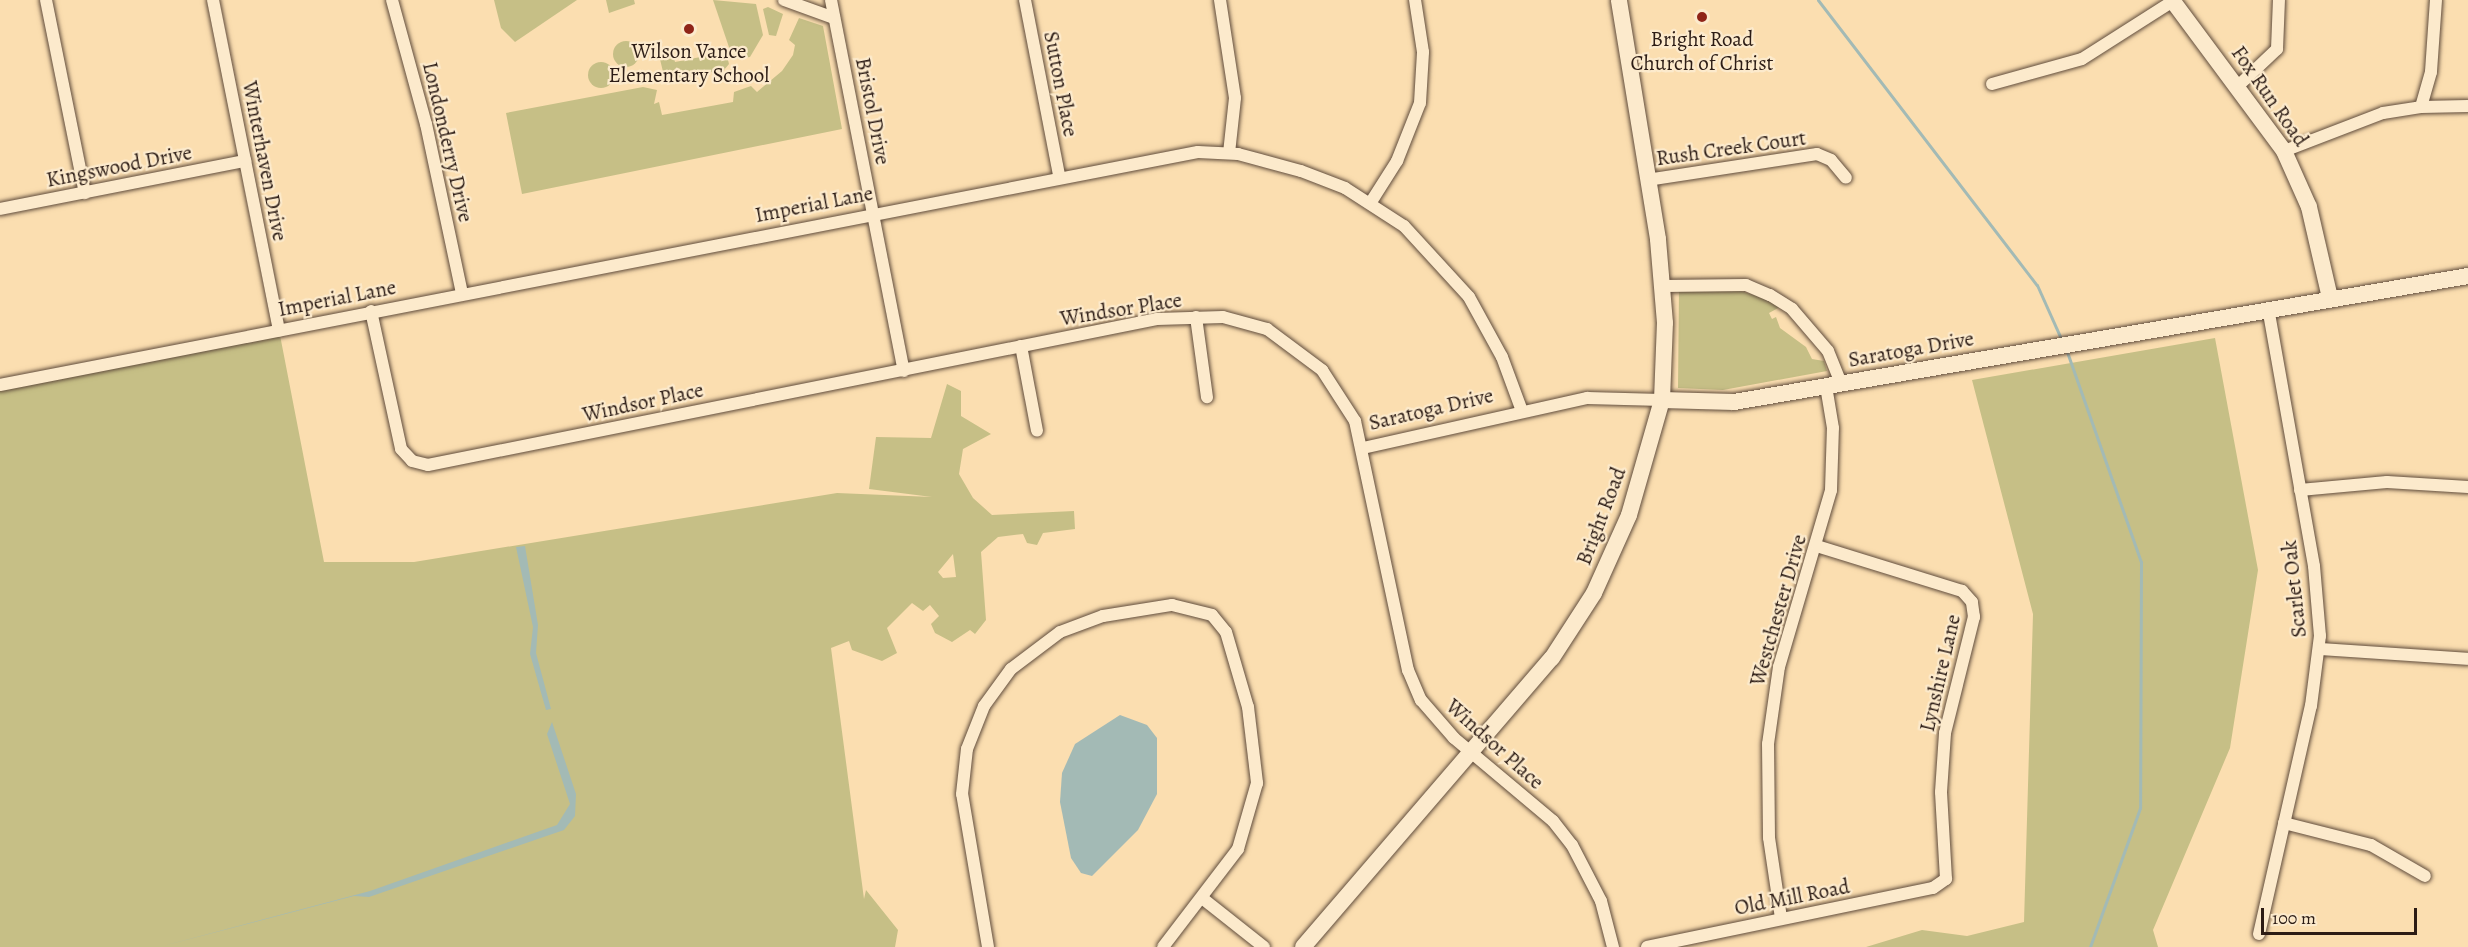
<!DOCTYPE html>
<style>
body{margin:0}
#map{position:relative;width:2468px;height:947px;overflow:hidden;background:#fbdeb0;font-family:Alegreya,serif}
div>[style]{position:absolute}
.green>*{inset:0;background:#c6bf86}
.round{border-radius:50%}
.water>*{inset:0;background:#a3bab5}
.stream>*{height:3px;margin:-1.5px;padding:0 1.5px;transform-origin:1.5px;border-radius:1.5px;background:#a3bab5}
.roads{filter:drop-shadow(0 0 2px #604c3c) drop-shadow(0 0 2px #604c3c)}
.street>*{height:12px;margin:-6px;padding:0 6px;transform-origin:6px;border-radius:6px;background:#fceacc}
.secondary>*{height:16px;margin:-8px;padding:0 8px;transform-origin:8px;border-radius:8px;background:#fceacc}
.dots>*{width:16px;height:16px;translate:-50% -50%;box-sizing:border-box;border:3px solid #fceacc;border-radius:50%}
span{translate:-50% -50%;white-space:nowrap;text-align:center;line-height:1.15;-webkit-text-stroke:4.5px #fceacc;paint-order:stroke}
.poi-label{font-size:21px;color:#2c1c15}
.street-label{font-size:21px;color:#2c1c15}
.scale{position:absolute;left:2261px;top:908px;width:156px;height:27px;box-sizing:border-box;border:3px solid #2c1c15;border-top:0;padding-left:8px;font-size:18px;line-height:21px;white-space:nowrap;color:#2c1c15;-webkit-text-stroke:4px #fceacc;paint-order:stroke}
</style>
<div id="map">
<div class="green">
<div style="clip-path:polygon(494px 0,577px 0,515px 42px,501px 28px)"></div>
<div style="clip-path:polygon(606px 0,634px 0,635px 4px,609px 13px)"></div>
<div style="clip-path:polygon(713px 0,756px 4px,763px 35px,750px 57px,733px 59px)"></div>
<div style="clip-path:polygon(768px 7px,783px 14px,776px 36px,769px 35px,763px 9px)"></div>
<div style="clip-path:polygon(799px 18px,823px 26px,842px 129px,522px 194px,506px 113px,643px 87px,657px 90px,654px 104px,659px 102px,662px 115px,733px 102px,734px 92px,751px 86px,757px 92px,782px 71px,793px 55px,795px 45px,789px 40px)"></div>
<div class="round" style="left:613px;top:41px;width:26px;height:26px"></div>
<div style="clip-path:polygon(672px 48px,675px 62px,726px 52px,729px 64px,724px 70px,665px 80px,658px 51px)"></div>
<div class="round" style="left:588px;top:62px;width:26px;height:26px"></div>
<div style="clip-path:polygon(1679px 288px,1741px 291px,1769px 300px,1780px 307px,1769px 313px,1772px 319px,1776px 317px,1780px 328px,1806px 347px,1812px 359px,1824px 361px,1827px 371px,1723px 390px,1678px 388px)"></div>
<div style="clip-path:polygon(evenodd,279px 330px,324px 562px,414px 562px,837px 493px,932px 497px,869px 489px,876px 437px,931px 438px,947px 384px,961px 391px,961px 416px,991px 434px,963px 449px,959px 474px,973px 498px,992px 515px,1074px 511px,1075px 529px,1043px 533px,1037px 545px,1027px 543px,1023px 534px,998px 537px,981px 552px,986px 620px,975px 634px,970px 630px,952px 642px,935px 633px,931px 624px,939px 616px,930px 605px,923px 611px,912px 603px,887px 628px,897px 653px,882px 661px,852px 650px,849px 641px,831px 648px,864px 899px,866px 890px,898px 930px,895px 947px,0 947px,0 385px,279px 330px,953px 554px,956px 577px,943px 578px,938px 572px,953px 554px)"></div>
<div style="clip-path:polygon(2215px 338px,2258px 570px,2230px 748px,2153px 930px,2158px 947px,1866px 947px,1922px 930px,1967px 936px,2024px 922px,2033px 614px,1972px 380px)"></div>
</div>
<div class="water">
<div style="clip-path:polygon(525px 546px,538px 625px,536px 653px,551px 709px,546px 710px,530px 654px,533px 627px,516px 547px)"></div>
<div style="clip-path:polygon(1120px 715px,1147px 725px,1157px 738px,1157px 794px,1138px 830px,1092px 876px,1081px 873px,1071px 858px,1060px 802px,1062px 773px,1075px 744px)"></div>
<div style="clip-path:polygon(552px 722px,576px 794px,575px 816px,564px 830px,369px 897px,354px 896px,159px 947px,370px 891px,557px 825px,570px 804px,547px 734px)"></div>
</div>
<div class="stream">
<div style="left:1818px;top:0;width:359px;rotate:52.5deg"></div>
<div style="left:2037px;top:285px;width:61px;rotate:65.9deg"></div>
<div style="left:2066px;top:349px;width:226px;rotate:70.6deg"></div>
<div style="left:2141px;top:562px;width:246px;rotate:90.2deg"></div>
<div style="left:2140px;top:808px;width:148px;rotate:109.8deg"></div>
</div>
<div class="roads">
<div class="street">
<div style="left:46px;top:0;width:197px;rotate:78.6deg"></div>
<div style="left:213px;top:0;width:337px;rotate:78.7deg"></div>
<div style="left:392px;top:0;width:129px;rotate:74.7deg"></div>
<div style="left:426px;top:124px;width:173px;rotate:78deg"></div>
<div style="left:784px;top:0;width:53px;rotate:19.8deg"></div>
<div style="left:831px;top:0;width:378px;rotate:78.9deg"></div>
<div style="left:1025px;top:0;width:178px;rotate:79deg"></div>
<div style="left:1220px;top:0;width:99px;rotate:81.3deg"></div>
<div style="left:1235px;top:98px;width:55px;rotate:96.2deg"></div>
<div style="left:2436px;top:0;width:72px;rotate:94deg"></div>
<div style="left:2431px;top:72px;width:36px;rotate:106deg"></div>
<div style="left:2421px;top:107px;width:47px;rotate:-1.2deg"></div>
<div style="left:1992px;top:84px;width:93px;rotate:-15.5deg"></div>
<div style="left:2082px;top:59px;width:108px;rotate:-32.5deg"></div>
<div style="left:2238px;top:86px;width:54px;rotate:-43.5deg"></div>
<div style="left:2277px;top:49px;width:49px;rotate:-87.7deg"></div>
<div style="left:2284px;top:151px;width:106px;rotate:-21deg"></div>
<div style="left:2383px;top:113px;width:38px;rotate:-9deg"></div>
<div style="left:1647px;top:180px;width:172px;rotate:-8.7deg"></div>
<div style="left:1817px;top:154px;width:15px;rotate:23deg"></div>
<div style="left:1831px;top:160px;width:23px;rotate:50deg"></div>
<div style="left:1371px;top:202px;width:49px;rotate:-57.6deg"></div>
<div style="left:1397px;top:161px;width:62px;rotate:-68.4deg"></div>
<div style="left:1420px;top:103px;width:51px;rotate:-86.6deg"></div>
<div style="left:1423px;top:52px;width:53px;rotate:-98.7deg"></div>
<div style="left:0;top:209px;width:250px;rotate:-11.1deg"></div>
<div style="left:1664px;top:286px;width:82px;rotate:-0.7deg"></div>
<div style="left:1746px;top:285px;width:26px;rotate:23deg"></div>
<div style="left:1770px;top:295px;width:26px;rotate:32deg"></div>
<div style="left:1792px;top:309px;width:55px;rotate:49.4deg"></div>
<div style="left:1828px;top:351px;width:35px;rotate:68deg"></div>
<div style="left:371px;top:311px;width:141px;rotate:77.7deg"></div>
<div style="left:401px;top:449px;width:16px;rotate:47deg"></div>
<div style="left:412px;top:461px;width:16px;rotate:14deg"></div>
<div style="left:428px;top:465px;width:743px;rotate:-11.33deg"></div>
<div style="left:1157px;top:319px;width:66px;rotate:-1.7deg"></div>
<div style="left:1223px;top:317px;width:46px;rotate:15.3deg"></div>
<div style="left:1267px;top:329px;width:69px;rotate:36.7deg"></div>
<div style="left:1322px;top:370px;width:61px;rotate:57.1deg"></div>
<div style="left:1355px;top:421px;width:255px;rotate:78deg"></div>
<div style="left:1408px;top:670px;width:33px;rotate:67deg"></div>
<div style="left:1421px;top:700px;width:50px;rotate:49deg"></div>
<div style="left:1454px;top:738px;width:129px;rotate:40deg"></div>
<div style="left:1553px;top:821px;width:31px;rotate:52deg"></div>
<div style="left:1572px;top:845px;width:63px;rotate:62.6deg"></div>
<div style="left:1601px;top:901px;width:48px;rotate:75.4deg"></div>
<div style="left:1196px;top:317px;width:81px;rotate:82.2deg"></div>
<div style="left:1021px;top:346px;width:86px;rotate:79.3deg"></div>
<div style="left:0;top:385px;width:1220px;rotate:-11.01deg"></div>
<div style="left:1198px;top:152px;width:40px;rotate:2.9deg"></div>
<div style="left:1238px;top:154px;width:65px;rotate:15.1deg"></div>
<div style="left:1301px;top:171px;width:47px;rotate:21.1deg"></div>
<div style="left:1345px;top:188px;width:70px;rotate:32.8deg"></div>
<div style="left:1404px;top:226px;width:96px;rotate:47.5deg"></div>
<div style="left:1469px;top:297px;width:68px;rotate:61.2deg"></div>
<div style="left:1502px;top:357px;width:58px;rotate:69.7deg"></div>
<div style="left:1363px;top:448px;width:230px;rotate:-12.6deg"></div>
<div style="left:1587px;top:398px;width:75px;rotate:1.5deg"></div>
<div style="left:2300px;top:490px;width:87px;rotate:-5.3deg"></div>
<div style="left:2387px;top:482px;width:81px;rotate:3.5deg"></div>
<div style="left:2319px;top:649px;width:149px;rotate:3.8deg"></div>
<div style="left:2284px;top:823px;width:90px;rotate:14.2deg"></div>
<div style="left:2371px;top:845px;width:62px;rotate:29.9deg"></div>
<div style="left:1202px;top:898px;width:79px;rotate:38.3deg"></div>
<div style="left:1781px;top:918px;width:81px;rotate:-98.5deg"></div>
<div style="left:1769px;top:838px;width:94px;rotate:-90.6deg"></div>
<div style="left:1768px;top:744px;width:78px;rotate:-81.9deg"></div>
<div style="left:1779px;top:667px;width:184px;rotate:-73.6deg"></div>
<div style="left:1831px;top:490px;width:62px;rotate:-88.2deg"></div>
<div style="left:1833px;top:428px;width:43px;rotate:-99.5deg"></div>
<div style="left:2259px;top:934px;width:234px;rotate:-77.2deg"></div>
<div style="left:2311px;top:706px;width:71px;rotate:-82.7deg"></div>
<div style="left:2320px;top:636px;width:70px;rotate:-94.9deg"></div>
<div style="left:2314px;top:566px;width:261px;rotate:-100.1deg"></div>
<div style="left:988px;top:947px;width:155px;rotate:-99.6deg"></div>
<div style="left:962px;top:794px;width:45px;rotate:-83.7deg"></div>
<div style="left:967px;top:749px;width:46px;rotate:-68.4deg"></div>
<div style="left:984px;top:706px;width:46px;rotate:-53.9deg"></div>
<div style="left:1011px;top:669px;width:61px;rotate:-37.1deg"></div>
<div style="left:1060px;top:632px;width:46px;rotate:-20.4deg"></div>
<div style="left:1103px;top:616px;width:70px;rotate:-9.1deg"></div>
<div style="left:1172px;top:605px;width:41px;rotate:14deg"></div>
<div style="left:1212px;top:615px;width:22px;rotate:51deg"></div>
<div style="left:1226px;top:632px;width:78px;rotate:73.7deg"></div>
<div style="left:1248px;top:707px;width:77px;rotate:83.2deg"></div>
<div style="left:1257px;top:783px;width:69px;rotate:106.1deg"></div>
<div style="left:1238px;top:849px;width:123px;rotate:127.4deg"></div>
<div style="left:1647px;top:947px;width:292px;rotate:-11.7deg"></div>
<div style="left:1933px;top:888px;width:16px;rotate:-35deg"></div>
<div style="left:1946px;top:879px;width:87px;rotate:-93.3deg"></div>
<div style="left:1941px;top:792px;width:59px;rotate:-86.1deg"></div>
<div style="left:1945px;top:733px;width:120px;rotate:-76deg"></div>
<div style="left:1974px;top:617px;width:15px;rotate:-98deg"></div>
<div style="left:1972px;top:602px;width:15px;rotate:-132deg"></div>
<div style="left:1962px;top:591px;width:152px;rotate:-162.8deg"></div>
</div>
<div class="secondary">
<div style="left:2172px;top:0;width:188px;rotate:53.4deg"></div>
<div style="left:2284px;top:151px;width:61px;rotate:65.9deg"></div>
<div style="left:2309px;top:207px;width:93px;rotate:77deg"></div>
<div style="left:1662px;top:400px;width:72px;rotate:1.6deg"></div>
<div style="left:1734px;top:402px;width:745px;rotate:-9.74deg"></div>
<div style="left:1303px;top:947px;width:381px;rotate:-49.3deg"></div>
<div style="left:1552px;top:658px;width:77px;rotate:-57.1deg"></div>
<div style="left:1594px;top:593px;width:85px;rotate:-65.8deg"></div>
<div style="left:1629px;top:515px;width:120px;rotate:-74deg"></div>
<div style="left:1662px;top:400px;width:77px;rotate:-87.8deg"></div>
<div style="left:1665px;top:323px;width:84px;rotate:-94.8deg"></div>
<div style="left:1658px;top:239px;width:242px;rotate:-99.3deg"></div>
</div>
</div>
<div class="dots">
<div style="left:1702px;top:17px;background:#8f2418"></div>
<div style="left:689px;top:29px;background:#8f2418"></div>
</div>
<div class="poi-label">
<span style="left:1702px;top:51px">Bright Road<br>Church of Christ</span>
<span style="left:689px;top:63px">Wilson Vance<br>Elementary School</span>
</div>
<div class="street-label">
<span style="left:1061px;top:84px;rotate:79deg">Sutton Place</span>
<span style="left:2270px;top:96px;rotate:55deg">Fox Run Road</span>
<span style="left:873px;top:111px;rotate:79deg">Bristol Drive</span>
<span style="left:448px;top:142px;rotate:77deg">Londonderry Drive</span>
<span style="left:1731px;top:148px;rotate:-8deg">Rush Creek Court</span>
<span style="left:265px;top:161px;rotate:79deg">Winterhaven Drive</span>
<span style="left:119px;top:166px;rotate:-11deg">Kingswood Drive</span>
<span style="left:814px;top:204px;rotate:-11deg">Imperial Lane</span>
<span style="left:337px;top:298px;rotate:-11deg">Imperial Lane</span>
<span style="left:1121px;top:309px;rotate:-9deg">Windsor Place</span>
<span style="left:1911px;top:349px;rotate:-10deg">Saratoga Drive</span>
<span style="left:643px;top:402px;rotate:-12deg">Windsor Place</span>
<span style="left:1431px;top:409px;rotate:-13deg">Saratoga Drive</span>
<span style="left:1601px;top:516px;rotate:-69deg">Bright Road</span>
<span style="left:2294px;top:589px;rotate:-96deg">Scarlet Oak</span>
<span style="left:1778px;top:610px;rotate:-74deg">Westchester Drive</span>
<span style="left:1940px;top:673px;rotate:-77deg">Lynshire Lane</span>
<span style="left:1495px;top:744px;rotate:42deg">Windsor Place</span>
<span style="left:1792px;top:897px;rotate:-11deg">Old Mill Road</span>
</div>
<div class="scale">100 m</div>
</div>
